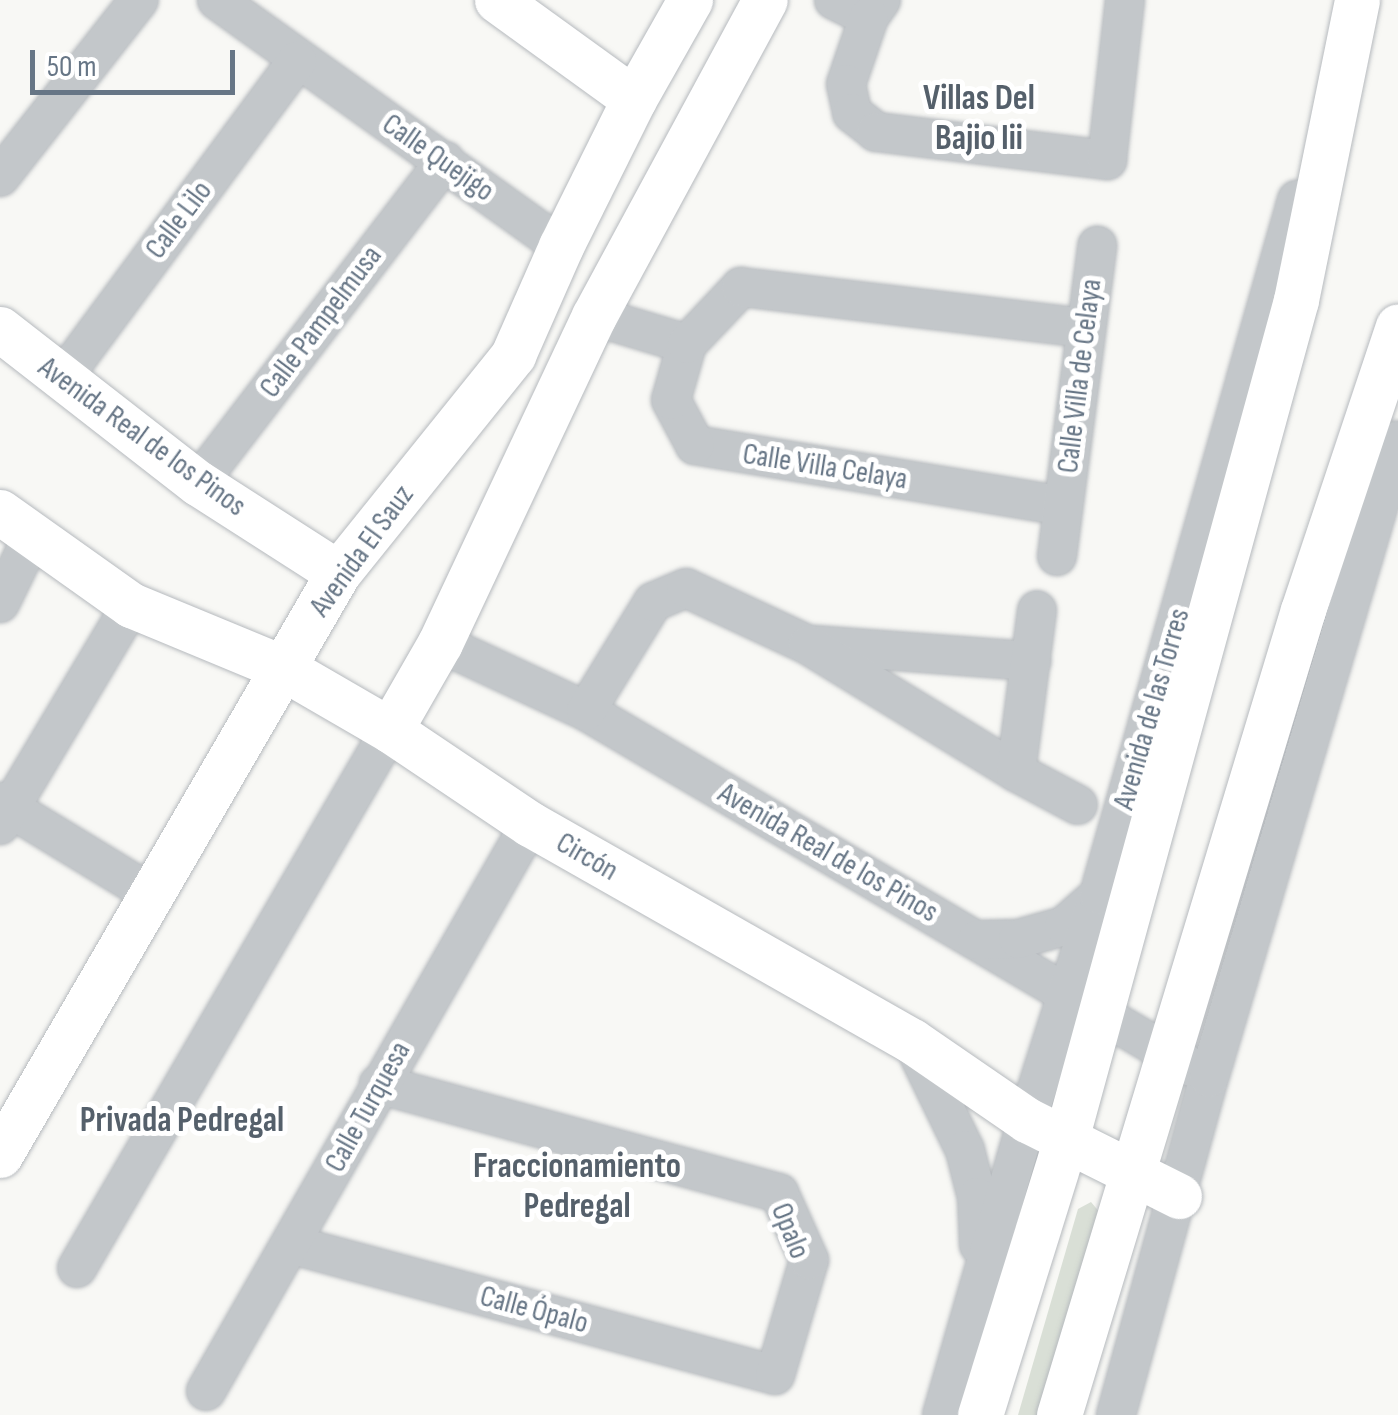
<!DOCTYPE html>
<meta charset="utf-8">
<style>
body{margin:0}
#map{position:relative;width:1398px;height:1415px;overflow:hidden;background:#f8f8f5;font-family:"Sofia Sans Condensed",sans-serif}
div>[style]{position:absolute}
.green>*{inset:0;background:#d9dfd6}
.roads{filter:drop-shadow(0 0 2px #b6babe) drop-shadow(0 0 2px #b6babe)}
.minor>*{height:38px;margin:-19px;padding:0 19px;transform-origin:19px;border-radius:19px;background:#c3c7ca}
.major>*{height:45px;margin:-22.5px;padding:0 22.5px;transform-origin:22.5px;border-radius:22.5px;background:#fff}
span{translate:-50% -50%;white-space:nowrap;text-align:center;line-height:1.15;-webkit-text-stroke:10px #fff;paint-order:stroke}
.street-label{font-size:30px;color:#677686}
.quarter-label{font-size:35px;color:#55606b;font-weight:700}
.scale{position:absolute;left:30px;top:50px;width:205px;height:45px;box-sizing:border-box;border:5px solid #677686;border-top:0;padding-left:12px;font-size:30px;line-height:35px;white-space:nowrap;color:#677686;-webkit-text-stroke:8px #fff;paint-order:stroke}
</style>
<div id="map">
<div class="green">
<div style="clip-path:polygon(1091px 1202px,1101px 1214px,1044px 1415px,1018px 1415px,1078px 1209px)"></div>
</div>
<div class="roads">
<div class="minor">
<div style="left:217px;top:0;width:423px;rotate:35.6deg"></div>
<div style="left:834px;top:0;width:39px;rotate:26deg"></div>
<div style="left:881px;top:0;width:21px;rotate:125deg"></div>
<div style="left:869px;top:17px;width:71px;rotate:108.9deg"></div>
<div style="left:846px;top:84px;width:30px;rotate:78deg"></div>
<div style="left:852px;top:113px;width:31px;rotate:38deg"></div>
<div style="left:876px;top:132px;width:233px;rotate:6.9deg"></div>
<div style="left:1107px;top:160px;width:161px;rotate:-83.6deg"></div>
<div style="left:0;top:177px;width:225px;rotate:-51.9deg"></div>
<div style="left:594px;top:316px;width:97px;rotate:16.8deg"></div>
<div style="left:61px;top:380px;width:397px;rotate:-53.5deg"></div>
<div style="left:198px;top:483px;width:406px;rotate:-52.5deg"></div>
<div style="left:1063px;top:506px;width:373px;rotate:-170.6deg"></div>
<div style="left:695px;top:445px;width:51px;rotate:-118.1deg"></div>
<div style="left:671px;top:400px;width:58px;rotate:-74.1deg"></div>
<div style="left:687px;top:344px;width:79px;rotate:-46.5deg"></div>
<div style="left:741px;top:287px;width:347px;rotate:6.8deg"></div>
<div style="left:1057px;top:556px;width:313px;rotate:-82.6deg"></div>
<div style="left:0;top:603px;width:73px;rotate:-64.1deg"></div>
<div style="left:440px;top:643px;width:161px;rotate:25deg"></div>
<div style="left:586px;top:711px;width:702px;rotate:30.47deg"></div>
<div style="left:816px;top:645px;width:216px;rotate:4.3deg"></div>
<div style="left:586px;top:711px;width:128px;rotate:-58.4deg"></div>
<div style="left:653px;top:602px;width:36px;rotate:-23deg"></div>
<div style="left:686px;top:588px;width:135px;rotate:25deg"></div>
<div style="left:808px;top:645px;width:244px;rotate:31.4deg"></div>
<div style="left:1016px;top:772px;width:70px;rotate:28deg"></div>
<div style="left:1016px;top:772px;width:163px;rotate:-82.6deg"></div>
<div style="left:0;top:802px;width:179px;rotate:31.3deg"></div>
<div style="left:0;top:825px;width:256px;rotate:-59.2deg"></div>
<div style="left:977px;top:940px;width:41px;rotate:-1.4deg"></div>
<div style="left:1018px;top:939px;width:48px;rotate:-15.8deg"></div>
<div style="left:1064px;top:926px;width:47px;rotate:-41.5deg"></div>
<div style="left:912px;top:1041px;width:121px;rotate:64.1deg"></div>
<div style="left:965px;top:1150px;width:49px;rotate:75.7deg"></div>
<div style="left:977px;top:1197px;width:48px;rotate:87.6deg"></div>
<div style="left:293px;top:1245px;width:499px;rotate:15.1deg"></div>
<div style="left:775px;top:1375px;width:120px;rotate:-73.5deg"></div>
<div style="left:809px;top:1260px;width:73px;rotate:-114.1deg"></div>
<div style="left:779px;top:1193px;width:415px;rotate:-164.8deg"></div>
<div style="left:77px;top:1268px;width:622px;rotate:-59.81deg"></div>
<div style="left:206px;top:1391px;width:653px;rotate:-60.26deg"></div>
<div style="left:942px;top:1415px;width:307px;rotate:-73.9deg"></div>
<div style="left:1027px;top:1120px;width:236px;rotate:-72.3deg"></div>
<div style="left:1099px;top:895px;width:723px;rotate:-74.1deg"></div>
<div style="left:1116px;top:1415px;width:350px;rotate:-74.6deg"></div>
<div style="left:1209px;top:1078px;width:665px;rotate:-73.5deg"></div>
</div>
<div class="major">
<div style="left:497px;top:0;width:169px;rotate:35.9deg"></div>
<div style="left:0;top:329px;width:251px;rotate:37.9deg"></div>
<div style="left:198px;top:483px;width:166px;rotate:32.7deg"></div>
<div style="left:0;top:512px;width:161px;rotate:35.4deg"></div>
<div style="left:131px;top:605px;width:165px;rotate:22.5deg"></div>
<div style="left:283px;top:668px;width:124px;rotate:30.1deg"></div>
<div style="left:390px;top:730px;width:169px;rotate:33.9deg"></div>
<div style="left:530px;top:824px;width:439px;rotate:29.6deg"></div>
<div style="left:912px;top:1041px;width:140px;rotate:34.5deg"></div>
<div style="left:1027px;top:1120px;width:170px;rotate:26.6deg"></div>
<div style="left:390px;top:730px;width:100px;rotate:-60.1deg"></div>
<div style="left:440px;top:643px;width:361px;rotate:-64.8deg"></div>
<div style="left:594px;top:316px;width:359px;rotate:-61.6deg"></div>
<div style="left:0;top:1155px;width:673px;rotate:-59.85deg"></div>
<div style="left:338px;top:573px;width:280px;rotate:-51.2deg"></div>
<div style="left:513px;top:355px;width:119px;rotate:-66.2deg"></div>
<div style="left:561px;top:246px;width:164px;rotate:-63.6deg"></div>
<div style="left:634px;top:99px;width:114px;rotate:-60.5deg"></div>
<div style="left:980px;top:1415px;width:289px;rotate:-72.7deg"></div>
<div style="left:1066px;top:1139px;width:870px;rotate:-74.67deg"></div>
<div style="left:1296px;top:300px;width:306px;rotate:-78.5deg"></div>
<div style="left:1059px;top:1415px;width:841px;rotate:-73.14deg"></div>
<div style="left:1303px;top:610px;width:299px;rotate:-71.5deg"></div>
</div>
</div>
<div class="street-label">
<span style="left:438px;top:158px;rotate:35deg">Calle Quejigo</span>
<span style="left:179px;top:220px;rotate:-53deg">Calle Lilo</span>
<span style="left:321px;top:322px;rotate:-53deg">Calle Pampelmusa</span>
<span style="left:1080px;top:376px;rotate:-83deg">Calle Villa de Celaya</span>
<span style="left:142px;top:437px;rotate:36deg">Avenida Real de los Pinos</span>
<span style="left:825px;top:467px;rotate:9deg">Calle Villa Celaya</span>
<span style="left:362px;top:551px;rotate:-54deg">Avenida El Sauz</span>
<span style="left:1152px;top:709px;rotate:-74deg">Avenida de las Torres</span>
<span style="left:828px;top:853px;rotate:30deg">Avenida Real de los Pinos</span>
<span style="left:587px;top:857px;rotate:30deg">Circón</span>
<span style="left:368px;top:1107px;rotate:-61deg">Calle Turquesa</span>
<span style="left:790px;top:1231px;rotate:68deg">Opalo</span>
<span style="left:534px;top:1310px;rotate:15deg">Calle Ópalo</span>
</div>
<div class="quarter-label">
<span style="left:979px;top:119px">Villas Del<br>Bajio Iii</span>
<span style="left:182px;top:1121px">Privada Pedregal</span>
<span style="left:577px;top:1187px">Fraccionamiento<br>Pedregal</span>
</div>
<div class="scale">50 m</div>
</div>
